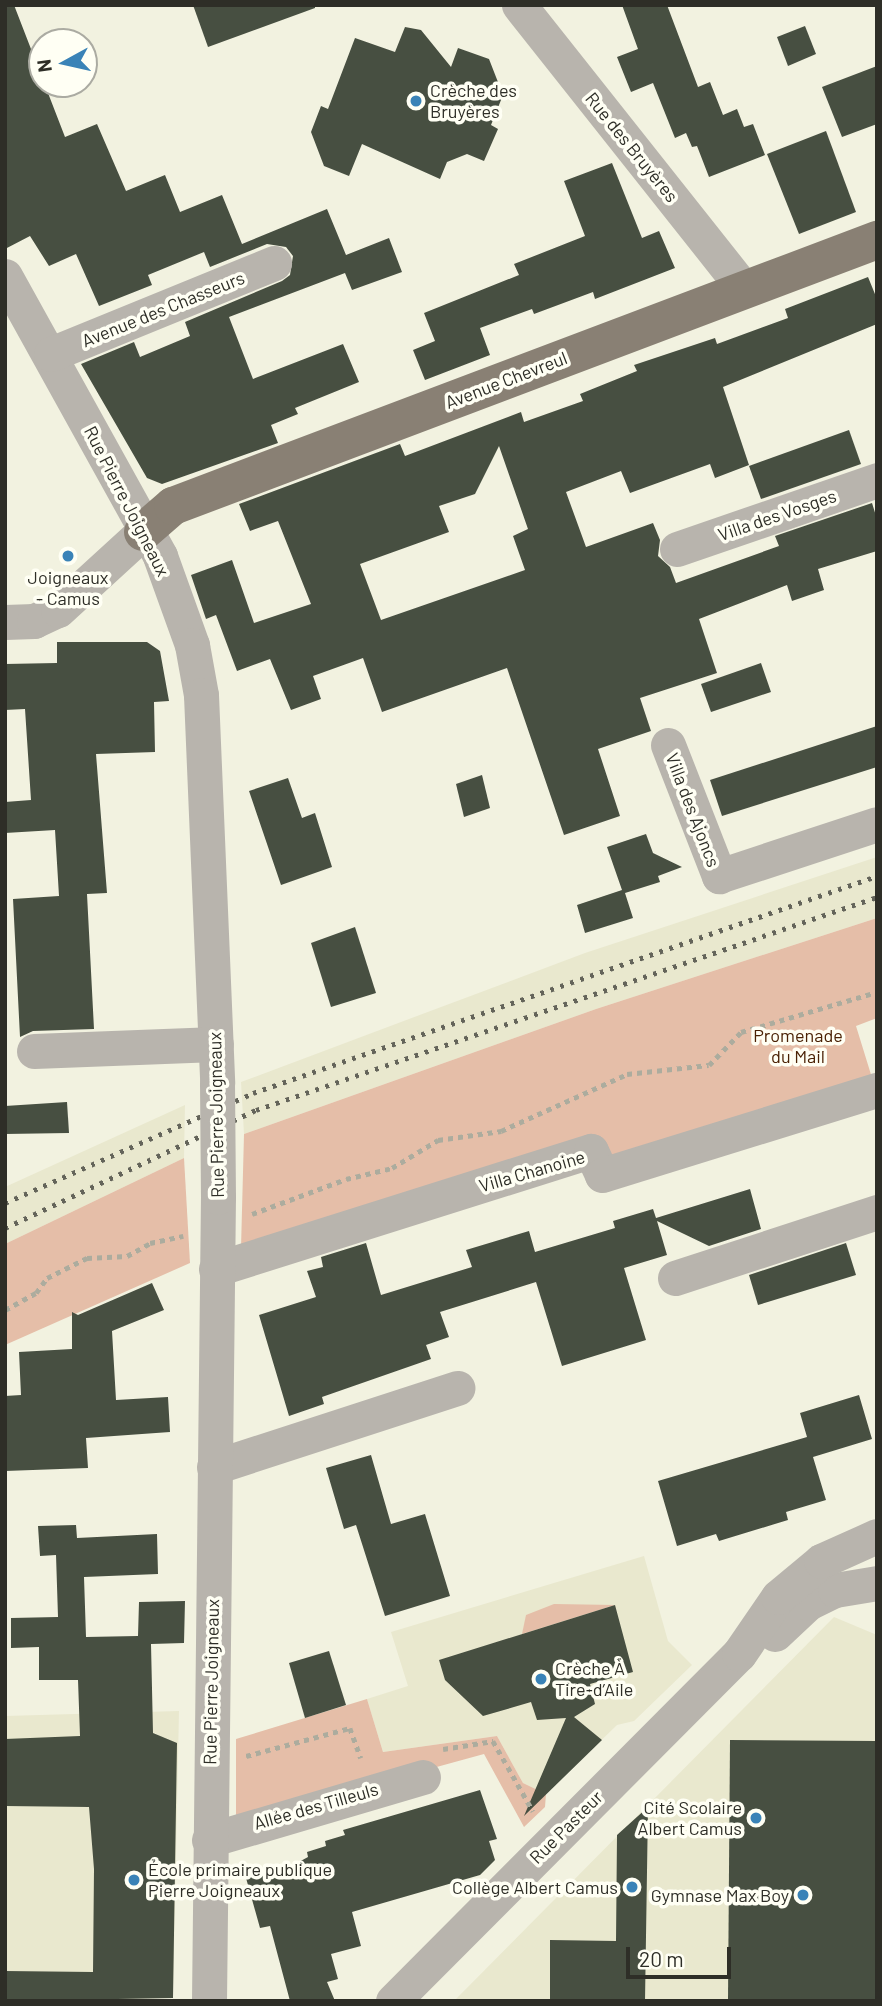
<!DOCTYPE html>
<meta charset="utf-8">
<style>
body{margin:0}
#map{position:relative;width:882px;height:2006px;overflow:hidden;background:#f2f2e0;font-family:Barlow,sans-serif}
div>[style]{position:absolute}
.built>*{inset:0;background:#e9e8ce}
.green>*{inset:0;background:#e5bea8}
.building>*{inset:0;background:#474f41}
.path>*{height:4.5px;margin-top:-2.25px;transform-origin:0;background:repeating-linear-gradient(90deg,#acac9e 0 5px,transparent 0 10px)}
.minor>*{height:35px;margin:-17.5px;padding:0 17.5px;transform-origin:17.5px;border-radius:17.5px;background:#b8b4ad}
.major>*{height:38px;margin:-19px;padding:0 19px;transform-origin:19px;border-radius:19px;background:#898074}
.rail>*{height:5px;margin-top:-2.5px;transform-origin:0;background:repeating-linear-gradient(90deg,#64645a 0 3.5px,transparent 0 10.5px)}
.minor-bridge>*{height:35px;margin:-17.5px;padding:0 17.5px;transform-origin:17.5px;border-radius:17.5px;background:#b8b4ad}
.dots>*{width:19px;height:19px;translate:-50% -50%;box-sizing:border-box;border:4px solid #fffff4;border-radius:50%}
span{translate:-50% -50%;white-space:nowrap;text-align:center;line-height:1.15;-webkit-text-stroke:7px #fffff4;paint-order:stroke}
.poi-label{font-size:18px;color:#2e2e27}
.left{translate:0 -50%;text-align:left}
.right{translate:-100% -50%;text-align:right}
.street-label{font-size:18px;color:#2e2e27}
.park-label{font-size:18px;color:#4a2104}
.frame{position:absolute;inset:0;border:7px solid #2e2e27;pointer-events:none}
.north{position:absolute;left:28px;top:28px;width:70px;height:70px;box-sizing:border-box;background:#fffff4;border:2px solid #ababa2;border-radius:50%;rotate:262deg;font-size:19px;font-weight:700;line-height:28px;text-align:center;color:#2e2e27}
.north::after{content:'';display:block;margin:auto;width:24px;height:32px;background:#3a83b7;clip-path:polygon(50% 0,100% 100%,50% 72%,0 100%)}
.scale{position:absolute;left:626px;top:1947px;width:105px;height:32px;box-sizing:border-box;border:4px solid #2e2e27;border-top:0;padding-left:9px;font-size:21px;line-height:24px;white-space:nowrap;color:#2e2e27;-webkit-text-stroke:5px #fffff4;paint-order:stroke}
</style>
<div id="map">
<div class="built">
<div style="clip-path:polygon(877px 857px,877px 918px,596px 1009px,244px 1134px,241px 1082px,585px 953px)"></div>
<div style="clip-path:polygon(185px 1105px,184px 1158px,5px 1244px,5px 1187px)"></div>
<div style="clip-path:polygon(644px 1556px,668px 1641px,692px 1665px,634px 1721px,617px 1725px,546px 1794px,523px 1783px,497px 1736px,383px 1752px,367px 1699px,408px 1686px,391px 1632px)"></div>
<div style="clip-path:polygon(834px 1617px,877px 1635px,877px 2001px,454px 2001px)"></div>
<div style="clip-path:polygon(179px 1711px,173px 1998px,5px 2001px,5px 1716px)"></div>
</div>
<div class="green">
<div style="clip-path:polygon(877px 918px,877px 1018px,856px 1026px,873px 1081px,607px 1165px,241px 1248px,244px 1134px,596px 1009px)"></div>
<div style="clip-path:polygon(184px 1158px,190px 1263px,5px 1345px,5px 1244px)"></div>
<div style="clip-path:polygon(554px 1604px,615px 1605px,522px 1634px,526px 1615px)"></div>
<div style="clip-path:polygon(367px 1699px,383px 1752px,497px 1736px,523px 1783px,546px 1794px,545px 1807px,524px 1827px,484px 1754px,236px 1822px,236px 1739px)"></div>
</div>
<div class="building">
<div style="clip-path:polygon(5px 5px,14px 5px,65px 137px,97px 124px,126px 191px,165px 175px,180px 212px,222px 195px,242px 244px,327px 209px,346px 255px,389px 238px,402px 272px,352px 290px,345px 273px,229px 317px,253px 379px,343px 344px,359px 382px,295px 408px,298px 414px,271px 425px,278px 443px,162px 484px,147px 478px,81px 364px,134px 342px,140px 357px,190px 336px,185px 322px,282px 281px,290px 275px,293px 256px,286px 247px,267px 244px,210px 267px,204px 252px,148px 275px,152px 285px,99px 306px,76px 254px,49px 266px,30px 236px,5px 249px)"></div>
<div style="clip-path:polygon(193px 5px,315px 5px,315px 8px,208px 47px)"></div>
<div style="clip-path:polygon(622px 5px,667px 5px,698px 87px,710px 82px,723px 115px,737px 109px,744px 127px,753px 124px,765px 155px,709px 177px,697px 146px,692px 147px,686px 133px,675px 138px,653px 83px,631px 92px,617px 57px,638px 49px)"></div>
<div style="clip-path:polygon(805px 26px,816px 54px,788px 66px,777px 37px)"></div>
<div style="clip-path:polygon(405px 27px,421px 30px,451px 67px,458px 48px,489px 59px,503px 95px,491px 125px,498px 129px,484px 161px,467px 154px,447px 162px,440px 179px,362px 144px,349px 176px,324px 166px,311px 132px,321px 106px,328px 109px,355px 38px,395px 52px)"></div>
<div style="clip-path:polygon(877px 66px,877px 124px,842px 137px,822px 87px)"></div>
<div style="clip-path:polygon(826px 131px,856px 212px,799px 234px,767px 154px)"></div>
<div style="clip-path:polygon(612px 163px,642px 238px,659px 231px,675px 268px,595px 299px,593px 292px,534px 314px,532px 309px,480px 328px,490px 355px,425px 380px,413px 350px,435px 341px,424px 313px,519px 275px,514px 264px,585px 236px,564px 181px)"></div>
<div style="clip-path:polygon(evenodd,868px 277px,877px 299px,877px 324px,723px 387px,749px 465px,715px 478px,710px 464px,630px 493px,621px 471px,566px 492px,586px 547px,653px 523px,660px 540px,658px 556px,670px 567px,676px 583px,779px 546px,775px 536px,872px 503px,877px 519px,877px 551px,818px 569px,824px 590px,792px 601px,787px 585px,699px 619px,717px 673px,640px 698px,651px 731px,598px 749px,620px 816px,564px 835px,507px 668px,382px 712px,363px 658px,313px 676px,321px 699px,291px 710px,270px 659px,237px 671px,216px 615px,206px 619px,191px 575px,232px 560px,254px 623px,311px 604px,278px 521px,250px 531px,239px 504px,400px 444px,405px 456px,521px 412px,524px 422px,583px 401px,580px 394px,637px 371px,634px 365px,715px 338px,717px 344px,788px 318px,785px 309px,868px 277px,499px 446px,528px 529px,513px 536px,525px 570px,381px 620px,360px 564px,449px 532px,439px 506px,475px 494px,499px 446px)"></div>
<div style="clip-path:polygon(849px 430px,861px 464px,761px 499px,749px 466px)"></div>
<div style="clip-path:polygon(57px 642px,147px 642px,160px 651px,169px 701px,154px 702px,155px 752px,96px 754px,107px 893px,87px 894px,94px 1029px,33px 1031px,20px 1037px,13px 899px,59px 896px,55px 830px,5px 833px,5px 802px,31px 800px,25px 709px,5px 710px,5px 664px,57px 663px)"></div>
<div style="clip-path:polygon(761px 663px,771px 692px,711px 712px,701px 684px)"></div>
<div style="clip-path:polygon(877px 726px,877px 767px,722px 816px,710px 780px)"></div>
<div style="clip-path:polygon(482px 775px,490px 808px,464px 817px,456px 784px)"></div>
<div style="clip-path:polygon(288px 778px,302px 818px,315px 813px,332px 867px,281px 885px,249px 791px)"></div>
<div style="clip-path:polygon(646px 834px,653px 853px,682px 867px,658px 876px,660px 882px,625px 893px,633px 918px,585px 933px,577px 905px,622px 890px,607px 847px)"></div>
<div style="clip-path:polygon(355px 927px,376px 993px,331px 1007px,311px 943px)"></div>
<div style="clip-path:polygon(67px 1102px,69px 1133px,5px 1134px,5px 1106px)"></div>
<div style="clip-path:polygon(750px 1189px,761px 1229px,709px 1246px,657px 1221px,667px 1255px,624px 1268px,646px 1340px,562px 1366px,536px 1282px,440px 1312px,449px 1337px,426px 1345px,431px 1359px,322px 1397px,324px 1404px,289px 1416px,259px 1315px,316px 1297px,307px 1271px,323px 1267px,321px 1257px,366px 1243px,381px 1295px,472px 1267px,466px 1250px,529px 1231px,535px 1252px,615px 1228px,613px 1221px,653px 1209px,656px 1218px)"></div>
<div style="clip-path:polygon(846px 1243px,856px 1275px,758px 1305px,749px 1275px)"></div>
<div style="clip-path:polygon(152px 1283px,164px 1310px,112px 1331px,116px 1400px,168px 1397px,170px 1432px,86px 1438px,88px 1468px,5px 1471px,5px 1396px,21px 1395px,19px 1352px,72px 1349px,72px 1312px,78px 1315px)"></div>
<div style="clip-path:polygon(859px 1395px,872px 1439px,813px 1457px,826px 1500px,786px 1512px,788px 1520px,719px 1541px,716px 1534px,677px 1546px,658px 1481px,807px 1437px,800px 1413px)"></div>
<div style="clip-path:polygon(371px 1455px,391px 1524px,425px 1514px,450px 1596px,385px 1616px,356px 1525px,344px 1529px,326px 1468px)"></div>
<div style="clip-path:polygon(76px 1525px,77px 1538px,157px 1534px,158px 1574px,84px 1577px,86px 1637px,138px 1636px,139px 1602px,185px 1601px,184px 1643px,151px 1644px,153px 1733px,177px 1743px,173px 1998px,5px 2001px,5px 1971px,93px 1972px,94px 1869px,89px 1807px,5px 1806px,5px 1739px,80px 1736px,78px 1680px,39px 1680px,39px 1647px,11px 1648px,11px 1618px,58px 1617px,56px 1555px,40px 1556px,38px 1526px)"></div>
<div style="clip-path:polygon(615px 1605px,633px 1672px,590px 1684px,595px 1704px,574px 1717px,602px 1740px,524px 1816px,566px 1718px,537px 1720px,531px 1702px,483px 1716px,445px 1680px,439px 1660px)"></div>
<div style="clip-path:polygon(329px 1651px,346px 1705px,305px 1718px,289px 1663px)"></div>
<div style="clip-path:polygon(730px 1740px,877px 1741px,877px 2001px,728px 2001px)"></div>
<div style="clip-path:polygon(480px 1790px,497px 1839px,489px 1841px,495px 1860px,480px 1875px,352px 1912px,361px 1946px,331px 1954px,338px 1979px,327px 1982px,335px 2001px,290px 2001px,270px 1926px,260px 1928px,246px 1878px,297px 1863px,308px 1857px,307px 1852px,326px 1846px,325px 1841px,345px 1835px,343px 1830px)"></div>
<div style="clip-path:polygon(648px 1807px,645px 2001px,550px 2001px,550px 1940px,616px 1941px,617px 1835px)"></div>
</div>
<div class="path">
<div style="left:252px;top:1214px;width:100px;rotate:-20.4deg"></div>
<div style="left:346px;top:1179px;width:47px;rotate:-13.4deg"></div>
<div style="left:392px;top:1168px;width:54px;rotate:-31.3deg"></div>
<div style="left:438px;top:1140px;width:64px;rotate:-8.1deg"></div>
<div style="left:501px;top:1131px;width:138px;rotate:-24.3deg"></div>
<div style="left:627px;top:1074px;width:82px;rotate:-6.3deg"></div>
<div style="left:709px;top:1065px;width:46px;rotate:-45.9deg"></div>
<div style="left:741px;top:1032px;width:142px;rotate:-16.4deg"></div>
<div style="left:5px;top:1310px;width:35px;rotate:-29deg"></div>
<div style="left:36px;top:1293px;width:19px;rotate:-54deg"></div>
<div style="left:47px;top:1278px;width:45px;rotate:-26.6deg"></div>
<div style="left:87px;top:1258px;width:40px;rotate:-2.9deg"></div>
<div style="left:127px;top:1256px;width:26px;rotate:-29deg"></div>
<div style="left:150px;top:1243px;width:34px;rotate:-12deg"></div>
<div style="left:443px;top:1749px;width:51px;rotate:-9.1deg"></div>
<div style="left:493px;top:1741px;width:81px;rotate:60.3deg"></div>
<div style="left:246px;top:1756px;width:108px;rotate:-15.1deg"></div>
<div style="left:350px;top:1728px;width:32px;rotate:70deg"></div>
</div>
<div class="minor">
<div style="left:519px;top:5px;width:364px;rotate:51.6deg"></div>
<div style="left:5px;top:276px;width:320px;rotate:61deg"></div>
<div style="left:160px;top:556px;width:95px;rotate:70.2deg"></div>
<div style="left:192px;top:645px;width:51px;rotate:79.8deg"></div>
<div style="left:201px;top:695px;width:388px;rotate:87.6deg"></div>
<div style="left:51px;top:354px;width:241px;rotate:-22.2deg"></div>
<div style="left:677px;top:549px;width:212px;rotate:-19deg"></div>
<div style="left:5px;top:622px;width:29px;rotate:-2deg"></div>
<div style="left:34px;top:621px;width:26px;rotate:-25deg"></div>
<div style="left:58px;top:610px;width:115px;rotate:-42.5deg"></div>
<div style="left:668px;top:745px;width:141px;rotate:68.7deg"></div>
<div style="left:719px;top:876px;width:166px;rotate:-18.2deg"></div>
<div style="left:34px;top:1051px;width:182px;rotate:-2.2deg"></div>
<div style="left:216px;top:1269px;width:393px;rotate:-17.5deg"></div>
<div style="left:591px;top:1151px;width:26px;rotate:65deg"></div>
<div style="left:602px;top:1175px;width:288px;rotate:-17.2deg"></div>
<div style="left:675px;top:1278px;width:213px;rotate:-18.1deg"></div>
<div style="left:214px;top:1467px;width:256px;rotate:-18deg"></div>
<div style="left:775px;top:1634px;width:45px;rotate:-43.2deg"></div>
<div style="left:808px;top:1603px;width:30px;rotate:-26deg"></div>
<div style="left:835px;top:1590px;width:43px;rotate:-9.5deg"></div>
<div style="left:209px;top:1840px;width:223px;rotate:-16.4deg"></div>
<div style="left:209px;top:2001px;width:804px;rotate:-89.36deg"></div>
<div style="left:393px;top:2001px;width:490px;rotate:-45.1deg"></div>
<div style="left:739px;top:1654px;width:69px;rotate:-55.6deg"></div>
<div style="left:778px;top:1597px;width:56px;rotate:-39.9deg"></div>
<div style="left:821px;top:1561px;width:61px;rotate:-24.1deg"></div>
</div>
<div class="major">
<div style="left:143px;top:532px;width:40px;rotate:-41deg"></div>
<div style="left:173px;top:506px;width:753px;rotate:-20.7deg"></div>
</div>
<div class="rail">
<div style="left:5px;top:1203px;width:271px;rotate:-23.9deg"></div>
<div style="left:253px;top:1093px;width:661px;rotate:-19.18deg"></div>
<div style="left:5px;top:1228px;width:277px;rotate:-25.2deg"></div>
<div style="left:256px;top:1110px;width:657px;rotate:-18.93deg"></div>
</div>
<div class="minor-bridge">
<div style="left:217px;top:1083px;width:114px;rotate:89.5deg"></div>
</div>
<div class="dots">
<div style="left:416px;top:101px;background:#3a83b7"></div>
<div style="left:68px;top:556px;background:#3a83b7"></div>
<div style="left:541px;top:1679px;background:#3a83b7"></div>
<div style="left:756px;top:1818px;background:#3a83b7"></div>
<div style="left:134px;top:1880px;background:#3a83b7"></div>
<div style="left:632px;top:1887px;background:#3a83b7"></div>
<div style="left:803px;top:1895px;background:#3a83b7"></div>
</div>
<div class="poi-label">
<span class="left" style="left:430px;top:101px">Crèche des<br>Bruyères</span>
<span style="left:68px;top:588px">Joigneaux<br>- Camus</span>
<span class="left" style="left:555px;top:1679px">Crèche À<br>Tire-d’Aile</span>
<span class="right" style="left:742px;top:1818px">Cité Scolaire<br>Albert Camus</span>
<span class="left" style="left:148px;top:1880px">École primaire publique<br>Pierre Joigneaux</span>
<span class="right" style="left:618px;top:1887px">Collège Albert Camus</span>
<span class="right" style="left:789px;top:1895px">Gymnase Max Boy</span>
</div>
<div class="street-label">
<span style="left:632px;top:147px;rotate:51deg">Rue des Bruyères</span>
<span style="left:163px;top:309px;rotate:-22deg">Avenue des Chasseurs</span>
<span style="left:506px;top:380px;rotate:-21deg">Avenue Chevreul</span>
<span style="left:127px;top:501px;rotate:63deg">Rue Pierre Joigneaux</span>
<span style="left:777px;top:515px;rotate:-19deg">Villa des Vosges</span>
<span style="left:693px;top:810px;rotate:69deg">Villa des Ajoncs</span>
<span style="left:216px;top:1115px;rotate:-91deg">Rue Pierre Joigneaux</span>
<span style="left:532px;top:1171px;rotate:-16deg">Villa Chanoine</span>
<span style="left:211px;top:1682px;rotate:-89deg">Rue Pierre Joigneaux</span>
<span style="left:316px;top:1806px;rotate:-16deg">Allée des Tilleuls</span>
<span style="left:566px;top:1827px;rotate:-45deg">Rue Pasteur</span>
</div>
<div class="park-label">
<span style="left:798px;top:1046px">Promenade<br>du Mail</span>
</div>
<div class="frame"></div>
<div class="north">N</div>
<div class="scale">20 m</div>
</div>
